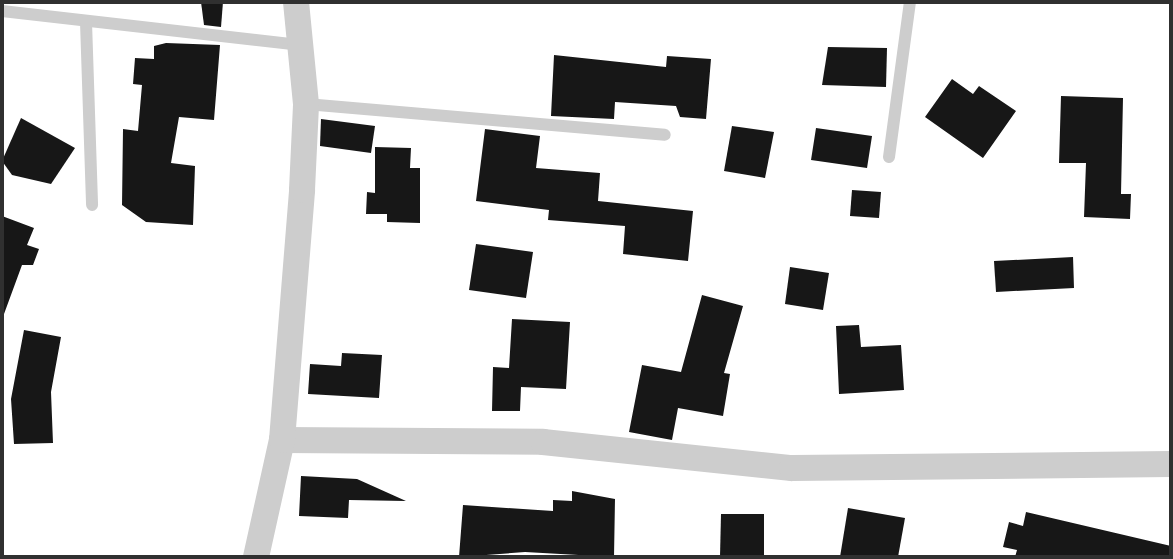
<!DOCTYPE html>
<style>
body{margin:0}
#map{position:relative;width:1173px;height:559px;overflow:hidden;background:#fff;font-family:Jost,sans-serif}
div>[style]{position:absolute}
.building>*{inset:0;background:#171717}
.service>*{height:12px;margin:-6px;padding:0 6px;transform-origin:6px;border-radius:6px;background:#cdcdcd}
.minor>*{height:26px;margin:-13px;padding:0 13px;transform-origin:13px;border-radius:13px;background:#cdcdcd}
span{translate:-50% -50%;white-space:nowrap;text-align:center;line-height:1.15;-webkit-text-stroke:7px #fff;paint-order:stroke}
.frame{position:absolute;inset:0;border:4px solid #303030;pointer-events:none}
</style>
<div id="map">
<div class="building">
<div style="clip-path:polygon(201px 2px,223px 2px,221px 27px,204px 25px)"></div>
<div style="clip-path:polygon(166px 43px,220px 45px,214px 120px,179px 117px,171px 163px,195px 166px,193px 225px,146px 222px,122px 205px,123px 129px,138px 131px,142px 85px,133px 84px,135px 58px,154px 59px,154px 46px)"></div>
<div style="clip-path:polygon(828px 47px,887px 48px,886px 87px,822px 85px)"></div>
<div style="clip-path:polygon(554px 55px,666px 67px,667px 56px,711px 59px,706px 119px,680px 117px,676px 106px,615px 102px,614px 119px,551px 116px)"></div>
<div style="clip-path:polygon(952px 79px,973px 94px,979px 86px,1016px 111px,983px 158px,925px 117px)"></div>
<div style="clip-path:polygon(1061px 96px,1123px 98px,1121px 194px,1131px 194px,1130px 219px,1084px 217px,1086px 163px,1059px 163px)"></div>
<div style="clip-path:polygon(21px 118px,75px 148px,51px 184px,12px 175px,2px 161px)"></div>
<div style="clip-path:polygon(321px 119px,375px 126px,371px 153px,320px 146px)"></div>
<div style="clip-path:polygon(732px 126px,774px 132px,765px 178px,724px 171px)"></div>
<div style="clip-path:polygon(816px 128px,872px 136px,867px 168px,811px 160px)"></div>
<div style="clip-path:polygon(485px 129px,540px 136px,536px 168px,600px 173px,598px 201px,693px 211px,688px 261px,623px 254px,625px 226px,548px 220px,549px 210px,476px 201px)"></div>
<div style="clip-path:polygon(375px 147px,411px 148px,410px 168px,420px 168px,420px 223px,387px 222px,387px 214px,366px 214px,367px 192px,375px 193px)"></div>
<div style="clip-path:polygon(852px 190px,881px 192px,879px 218px,850px 216px)"></div>
<div style="clip-path:polygon(2px 216px,34px 228px,27px 245px,39px 249px,33px 265px,22px 265px,4px 314px)"></div>
<div style="clip-path:polygon(476px 244px,533px 252px,526px 298px,469px 290px)"></div>
<div style="clip-path:polygon(1073px 257px,1074px 288px,996px 292px,994px 261px)"></div>
<div style="clip-path:polygon(790px 267px,829px 273px,823px 310px,785px 304px)"></div>
<div style="clip-path:polygon(702px 295px,743px 306px,724px 373px,730px 374px,723px 416px,678px 408px,672px 440px,629px 432px,642px 365px,681px 372px)"></div>
<div style="clip-path:polygon(512px 319px,570px 322px,566px 389px,521px 387px,520px 411px,492px 411px,493px 367px,509px 368px)"></div>
<div style="clip-path:polygon(859px 325px,861px 347px,901px 345px,904px 390px,839px 394px,836px 326px)"></div>
<div style="clip-path:polygon(24px 330px,61px 337px,51px 392px,53px 443px,14px 444px,11px 399px)"></div>
<div style="clip-path:polygon(342px 353px,382px 355px,379px 398px,308px 394px,310px 364px,341px 366px)"></div>
<div style="clip-path:polygon(301px 476px,357px 479px,406px 501px,349px 500px,348px 518px,299px 516px)"></div>
<div style="clip-path:polygon(572px 491px,615px 499px,614px 557px,525px 552px,459px 557px,463px 505px,553px 511px,553px 500px,572px 501px)"></div>
<div style="clip-path:polygon(848px 508px,905px 518px,898px 557px,840px 557px)"></div>
<div style="clip-path:polygon(1026px 512px,1171px 546px,1171px 557px,1015px 557px,1017px 550px,1003px 547px,1009px 522px,1023px 526px)"></div>
<div style="clip-path:polygon(721px 514px,764px 514px,764px 557px,720px 557px)"></div>
</div>
<div class="service">
<div style="left:2px;top:11px;width:299px;rotate:6.5deg"></div>
<div style="left:86px;top:22px;width:183px;rotate:88.1deg"></div>
<div style="left:306px;top:104px;width:360px;rotate:4.9deg"></div>
<div style="left:889px;top:157px;width:156px;rotate:-82.3deg"></div>
</div>
<div class="minor">
<div style="left:282px;top:440px;width:261px;rotate:0.4deg"></div>
<div style="left:543px;top:442px;width:250px;rotate:6deg"></div>
<div style="left:792px;top:468px;width:379px;rotate:-0.6deg"></div>
<div style="left:256px;top:557px;width:120px;rotate:-77.5deg"></div>
<div style="left:282px;top:440px;width:251px;rotate:-85.4deg"></div>
<div style="left:302px;top:190px;width:86px;rotate:-87.3deg"></div>
<div style="left:306px;top:104px;width:102px;rotate:-95.6deg"></div>
</div>
<div class="frame"></div>
</div>
